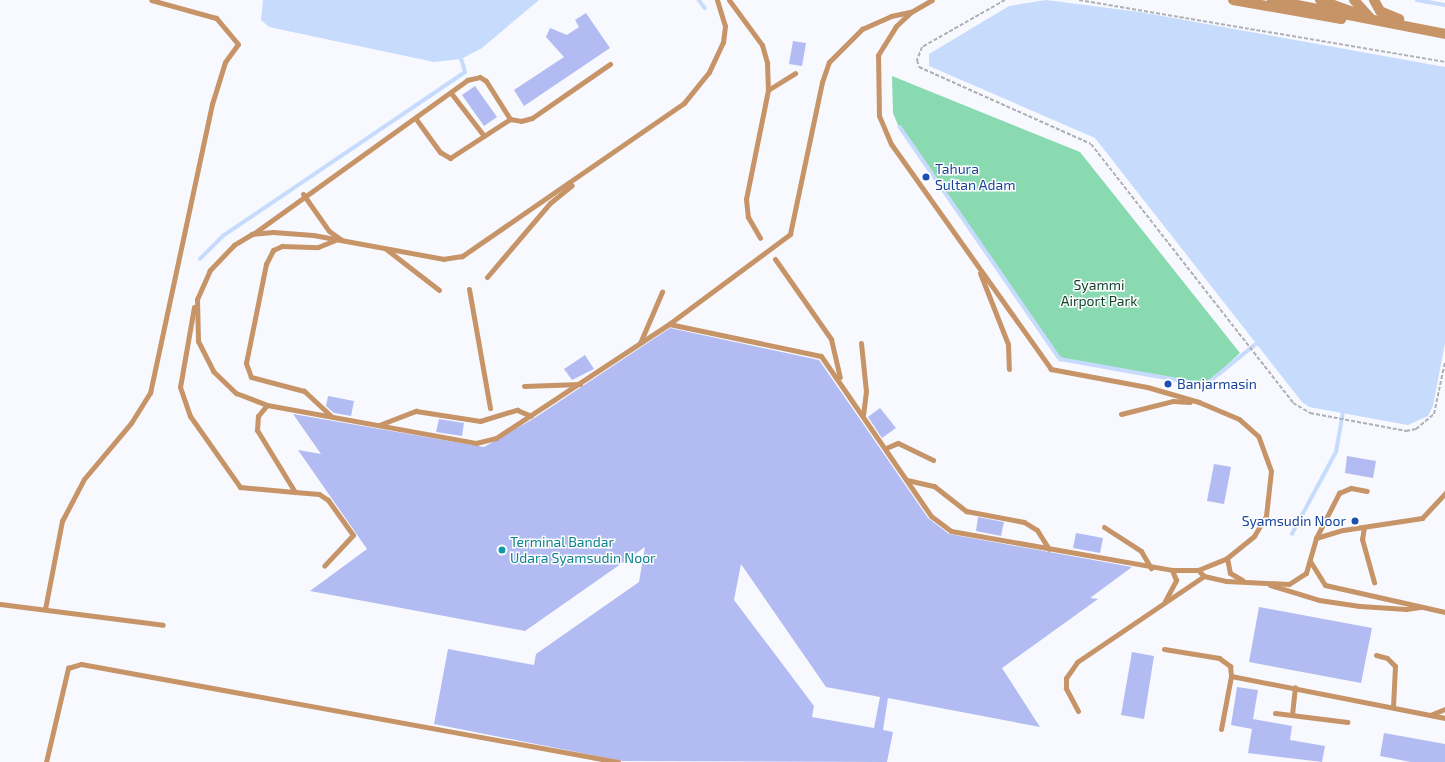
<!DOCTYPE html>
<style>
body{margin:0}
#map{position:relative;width:1445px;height:762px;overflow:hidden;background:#f7f9ff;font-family:"Exo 2",sans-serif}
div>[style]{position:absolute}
.green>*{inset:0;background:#8adab1}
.water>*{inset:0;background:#c7dbfd}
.stream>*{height:3.5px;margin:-1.75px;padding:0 1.75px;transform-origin:1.75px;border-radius:1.75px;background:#c7dbfd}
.building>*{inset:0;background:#b2bcf2}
.path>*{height:2px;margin-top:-1px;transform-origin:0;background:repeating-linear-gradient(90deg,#aeb0b5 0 4px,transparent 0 6px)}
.service>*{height:5px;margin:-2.5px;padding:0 2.5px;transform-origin:2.5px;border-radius:2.5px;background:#c79468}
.tertiary>*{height:10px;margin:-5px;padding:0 5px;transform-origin:5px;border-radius:5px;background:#c79468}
.dots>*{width:11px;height:11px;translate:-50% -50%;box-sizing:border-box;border:2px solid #fff;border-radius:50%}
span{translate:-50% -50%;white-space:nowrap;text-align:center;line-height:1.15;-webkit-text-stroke:3px #fff;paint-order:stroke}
.transit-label{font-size:14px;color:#164399}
.left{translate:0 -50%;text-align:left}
.right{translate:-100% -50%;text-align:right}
.park-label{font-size:14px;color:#12422d}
.culture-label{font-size:14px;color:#0d838f}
</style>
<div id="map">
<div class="green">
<div style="clip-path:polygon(892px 76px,1080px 152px,1240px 353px,1204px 386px,1057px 358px,900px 130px,893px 113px)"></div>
</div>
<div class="water">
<div style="clip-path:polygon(263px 0,539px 0,482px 48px,461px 59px,434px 62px,269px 27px,261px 20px)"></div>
<div style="clip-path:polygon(1046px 0,1140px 12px,1445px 67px,1445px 343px,1433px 406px,1428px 416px,1408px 425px,1309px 407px,1302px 402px,1095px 138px,929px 66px,929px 54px,1009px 6px)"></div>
</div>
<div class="stream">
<div style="left:699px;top:0;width:10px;rotate:53deg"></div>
<div style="left:1417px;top:0;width:28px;rotate:10deg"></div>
<div style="left:900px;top:127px;width:282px;rotate:55.4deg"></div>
<div style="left:1060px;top:359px;width:142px;rotate:10.1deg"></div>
<div style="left:1200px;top:384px;width:9px;rotate:-13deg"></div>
<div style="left:1209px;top:382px;width:60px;rotate:-39deg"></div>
<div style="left:200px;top:259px;width:33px;rotate:-45deg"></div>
<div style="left:223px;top:236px;width:292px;rotate:-34.1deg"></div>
<div style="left:465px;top:72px;width:14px;rotate:-107deg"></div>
<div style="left:1292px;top:534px;width:93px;rotate:-61.8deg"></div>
<div style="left:1336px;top:452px;width:40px;rotate:-80deg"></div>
</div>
<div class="building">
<div style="clip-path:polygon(586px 13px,610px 48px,524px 106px,514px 90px,564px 57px,546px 37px,550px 28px,567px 35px,579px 27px,575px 20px)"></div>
<div style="clip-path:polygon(793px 41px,806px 43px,802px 66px,789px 64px)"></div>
<div style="clip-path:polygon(475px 86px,497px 117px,484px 126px,462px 95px)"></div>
<div style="clip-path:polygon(evenodd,670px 328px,819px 360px,928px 518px,949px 534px,1132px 567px,1090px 598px,1098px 599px,1002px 668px,1040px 727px,888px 698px,883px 730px,893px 732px,887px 762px,622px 761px,434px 724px,448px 649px,534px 665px,536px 654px,639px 582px,645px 547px,525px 631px,310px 591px,367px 549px,298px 450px,321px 454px,293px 414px,484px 447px,533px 419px,670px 328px,741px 564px,826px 687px,880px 697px,874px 728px,812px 717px,814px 706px,734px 600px,741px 564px)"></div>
<div style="clip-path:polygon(585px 355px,594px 369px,572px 380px,564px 369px)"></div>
<div style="clip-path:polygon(328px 396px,354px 401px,351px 416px,334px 413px,326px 406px)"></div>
<div style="clip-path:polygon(880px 408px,896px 428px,882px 438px,868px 417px)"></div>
<div style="clip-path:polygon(439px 419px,464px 423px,462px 436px,436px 432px)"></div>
<div style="clip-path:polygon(1347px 456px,1376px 461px,1373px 478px,1345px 473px)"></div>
<div style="clip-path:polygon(1214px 464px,1231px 467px,1224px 504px,1207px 501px)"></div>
<div style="clip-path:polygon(978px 517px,1004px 522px,1001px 536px,976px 531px)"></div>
<div style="clip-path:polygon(1076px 533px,1103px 538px,1100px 553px,1073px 548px)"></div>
<div style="clip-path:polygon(1259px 607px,1372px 628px,1361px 683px,1249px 662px)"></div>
<div style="clip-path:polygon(1132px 652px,1154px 656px,1144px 719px,1121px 715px)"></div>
<div style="clip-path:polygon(1237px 687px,1258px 690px,1253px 719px,1292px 726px,1290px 740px,1325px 746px,1322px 762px,1248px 753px,1252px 729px,1231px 725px)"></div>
<div style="clip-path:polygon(1384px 733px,1445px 744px,1445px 762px,1411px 762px,1380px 756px)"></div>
</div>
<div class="path">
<div style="left:1005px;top:0;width:95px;rotate:150.5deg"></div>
<div style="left:922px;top:47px;width:14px;rotate:111deg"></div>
<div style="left:917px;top:60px;width:7px;rotate:74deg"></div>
<div style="left:919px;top:67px;width:188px;rotate:24.1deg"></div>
<div style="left:1091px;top:144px;width:328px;rotate:52deg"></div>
<div style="left:1293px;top:403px;width:20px;rotate:30deg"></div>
<div style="left:1310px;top:413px;width:98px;rotate:10.6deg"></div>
<div style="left:1406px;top:431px;width:10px;rotate:-11deg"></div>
<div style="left:1416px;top:429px;width:23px;rotate:-40deg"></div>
<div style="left:1434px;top:414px;width:53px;rotate:-78.1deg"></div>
<div style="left:1079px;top:0;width:371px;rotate:9.6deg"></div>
</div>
<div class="service">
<div style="left:717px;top:0;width:27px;rotate:73deg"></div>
<div style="left:725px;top:26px;width:16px;rotate:97deg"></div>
<div style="left:723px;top:42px;width:33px;rotate:115deg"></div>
<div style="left:709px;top:72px;width:40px;rotate:129deg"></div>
<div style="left:684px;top:103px;width:270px;rotate:145.4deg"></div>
<div style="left:462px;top:256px;width:18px;rotate:171deg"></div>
<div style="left:444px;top:259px;width:133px;rotate:-169.6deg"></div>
<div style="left:313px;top:235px;width:40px;rotate:-175.7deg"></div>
<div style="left:273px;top:232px;width:21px;rotate:175deg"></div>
<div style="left:252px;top:234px;width:21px;rotate:149deg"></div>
<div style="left:234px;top:245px;width:35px;rotate:134deg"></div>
<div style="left:210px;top:270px;width:32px;rotate:114deg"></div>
<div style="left:197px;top:299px;width:42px;rotate:88.6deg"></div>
<div style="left:198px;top:341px;width:34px;rotate:63deg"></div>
<div style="left:213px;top:371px;width:32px;rotate:44deg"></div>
<div style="left:236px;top:393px;width:33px;rotate:21deg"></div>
<div style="left:267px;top:405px;width:212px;rotate:10.3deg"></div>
<div style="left:476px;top:443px;width:21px;rotate:-14deg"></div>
<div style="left:496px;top:438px;width:207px;rotate:-33.4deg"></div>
<div style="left:669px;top:324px;width:155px;rotate:11.9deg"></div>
<div style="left:821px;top:356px;width:194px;rotate:55.5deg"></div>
<div style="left:931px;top:516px;width:25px;rotate:37deg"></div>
<div style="left:951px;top:531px;width:224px;rotate:10deg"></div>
<div style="left:1172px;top:570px;width:26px"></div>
<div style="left:1198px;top:570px;width:31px;rotate:-22deg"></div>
<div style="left:1227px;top:558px;width:35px;rotate:-39deg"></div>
<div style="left:1254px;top:536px;width:23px;rotate:-59deg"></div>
<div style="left:1266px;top:516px;width:45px;rotate:-83.7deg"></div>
<div style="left:1271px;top:471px;width:37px;rotate:-110deg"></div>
<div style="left:1258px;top:436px;width:25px;rotate:-138deg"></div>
<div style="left:1239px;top:419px;width:43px;rotate:-157deg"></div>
<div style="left:1199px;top:402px;width:54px;rotate:-163.9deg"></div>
<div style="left:1147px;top:387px;width:98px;rotate:-169.4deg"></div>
<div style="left:1051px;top:369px;width:276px;rotate:-125.4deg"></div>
<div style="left:891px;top:144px;width:30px;rotate:-113deg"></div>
<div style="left:879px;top:116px;width:61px;rotate:-90.9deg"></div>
<div style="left:878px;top:55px;width:34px;rotate:-58deg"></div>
<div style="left:896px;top:26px;width:21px;rotate:-43deg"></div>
<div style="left:911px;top:12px;width:24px;rotate:-30deg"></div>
<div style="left:729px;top:0;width:56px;rotate:53.7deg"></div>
<div style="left:762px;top:45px;width:19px;rotate:74deg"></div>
<div style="left:767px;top:63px;width:27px;rotate:88deg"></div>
<div style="left:768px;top:90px;width:111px;rotate:101.4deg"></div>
<div style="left:746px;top:199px;width:18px;rotate:84deg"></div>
<div style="left:748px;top:217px;width:24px;rotate:60deg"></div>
<div style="left:768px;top:90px;width:32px;rotate:-32deg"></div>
<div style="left:451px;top:93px;width:54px;rotate:52.5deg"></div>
<div style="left:416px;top:119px;width:41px;rotate:54deg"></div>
<div style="left:440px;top:152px;width:12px;rotate:31deg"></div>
<div style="left:450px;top:158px;width:72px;rotate:-33deg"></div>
<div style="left:303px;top:194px;width:45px;rotate:54.9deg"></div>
<div style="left:329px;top:231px;width:16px;rotate:35deg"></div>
<div style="left:253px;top:234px;width:264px;rotate:-35.7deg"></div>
<div style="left:467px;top:80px;width:13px;rotate:-13deg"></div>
<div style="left:480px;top:77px;width:7px;rotate:34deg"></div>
<div style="left:486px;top:81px;width:45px;rotate:57.7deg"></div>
<div style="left:510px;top:119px;width:11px;rotate:10deg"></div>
<div style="left:521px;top:121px;width:11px;rotate:-15deg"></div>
<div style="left:532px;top:118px;width:95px;rotate:-34.7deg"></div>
<div style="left:386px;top:249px;width:67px;rotate:37.7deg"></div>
<div style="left:775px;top:259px;width:98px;rotate:55deg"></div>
<div style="left:831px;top:339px;width:39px;rotate:77deg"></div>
<div style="left:980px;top:273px;width:76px;rotate:68.5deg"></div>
<div style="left:1008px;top:344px;width:25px;rotate:88deg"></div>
<div style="left:487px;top:277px;width:97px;rotate:-49.6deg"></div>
<div style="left:550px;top:203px;width:28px;rotate:-39deg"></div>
<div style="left:469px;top:289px;width:121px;rotate:80deg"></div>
<div style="left:194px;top:307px;width:81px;rotate:99.9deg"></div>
<div style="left:180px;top:387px;width:31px;rotate:71deg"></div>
<div style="left:190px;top:416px;width:87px;rotate:54.8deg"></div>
<div style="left:240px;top:487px;width:55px;rotate:5.2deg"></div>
<div style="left:295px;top:492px;width:73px;rotate:-121.5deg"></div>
<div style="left:257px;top:430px;width:14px;rotate:-86deg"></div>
<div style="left:258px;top:416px;width:14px;rotate:-51deg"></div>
<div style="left:669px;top:324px;width:151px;rotate:-36.6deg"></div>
<div style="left:790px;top:234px;width:155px;rotate:-78.1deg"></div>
<div style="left:822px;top:82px;width:21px;rotate:-71deg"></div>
<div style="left:829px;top:62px;width:47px;rotate:-45deg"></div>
<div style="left:862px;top:29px;width:32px;rotate:-24deg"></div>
<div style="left:891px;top:16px;width:19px;rotate:-12deg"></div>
<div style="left:640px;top:343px;width:56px;rotate:-66.7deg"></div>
<div style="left:861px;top:343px;width:48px;rotate:84.1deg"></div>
<div style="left:866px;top:391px;width:23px;rotate:97deg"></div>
<div style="left:524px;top:386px;width:56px;rotate:-2deg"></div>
<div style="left:1121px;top:414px;width:54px;rotate:-14deg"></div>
<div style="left:1173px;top:401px;width:17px;rotate:3deg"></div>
<div style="left:331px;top:416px;width:37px;rotate:-137deg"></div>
<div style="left:304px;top:391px;width:55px;rotate:-165.2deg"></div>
<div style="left:251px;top:377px;width:15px;rotate:-110deg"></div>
<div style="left:246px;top:363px;width:101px;rotate:-78.6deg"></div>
<div style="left:266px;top:264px;width:16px;rotate:-63deg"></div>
<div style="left:273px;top:250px;width:10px;rotate:-24deg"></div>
<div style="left:282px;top:246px;width:36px;rotate:2deg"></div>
<div style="left:318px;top:247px;width:18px;rotate:-22deg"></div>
<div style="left:379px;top:425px;width:40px;rotate:-21deg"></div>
<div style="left:416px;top:411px;width:65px;rotate:8.9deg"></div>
<div style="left:480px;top:421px;width:39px;rotate:-17deg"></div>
<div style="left:517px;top:410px;width:15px;rotate:23deg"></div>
<div style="left:886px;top:448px;width:13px;rotate:-23deg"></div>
<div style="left:898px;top:443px;width:39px;rotate:26deg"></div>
<div style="left:907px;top:480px;width:28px;rotate:13deg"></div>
<div style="left:934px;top:486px;width:41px;rotate:38deg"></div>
<div style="left:966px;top:511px;width:59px;rotate:10.7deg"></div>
<div style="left:1024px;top:522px;width:15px;rotate:32deg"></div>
<div style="left:1037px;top:530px;width:22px;rotate:58deg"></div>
<div style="left:295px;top:492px;width:24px;rotate:5deg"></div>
<div style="left:319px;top:494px;width:11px;rotate:34deg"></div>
<div style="left:328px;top:500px;width:43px;rotate:54.5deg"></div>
<div style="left:353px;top:535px;width:42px;rotate:133.1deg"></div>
<div style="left:1104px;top:527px;width:44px;rotate:33deg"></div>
<div style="left:1141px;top:551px;width:20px;rotate:60deg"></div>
<div style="left:1364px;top:527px;width:12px;rotate:99deg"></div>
<div style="left:1362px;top:539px;width:45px;rotate:74.4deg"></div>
<div style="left:1316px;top:538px;width:51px;rotate:-62.9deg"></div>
<div style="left:1339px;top:493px;width:13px;rotate:-23deg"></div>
<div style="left:1351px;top:488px;width:16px;rotate:11deg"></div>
<div style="left:1227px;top:558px;width:15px;rotate:79deg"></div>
<div style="left:1230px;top:573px;width:14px;rotate:30deg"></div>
<div style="left:1310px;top:561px;width:28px;rotate:58deg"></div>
<div style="left:1325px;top:585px;width:123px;rotate:12.7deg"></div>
<div style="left:1198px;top:570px;width:8px;rotate:45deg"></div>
<div style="left:1204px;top:576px;width:23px;rotate:13deg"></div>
<div style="left:1226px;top:581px;width:63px;rotate:2.7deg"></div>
<div style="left:1289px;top:584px;width:20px;rotate:-33deg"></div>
<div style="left:1306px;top:573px;width:36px;rotate:-74deg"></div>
<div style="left:1316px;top:538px;width:28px;rotate:-17deg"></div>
<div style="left:1343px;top:530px;width:80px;rotate:-8.6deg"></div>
<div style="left:1422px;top:518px;width:34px;rotate:-47deg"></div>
<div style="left:1270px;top:585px;width:51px;rotate:17deg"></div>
<div style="left:1319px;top:600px;width:41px;rotate:8.3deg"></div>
<div style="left:1360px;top:606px;width:46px;rotate:3.7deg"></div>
<div style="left:1406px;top:609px;width:14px;rotate:-8deg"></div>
<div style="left:1165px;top:601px;width:24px;rotate:-62deg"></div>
<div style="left:1176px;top:580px;width:11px;rotate:-112deg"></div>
<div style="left:0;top:604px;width:164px;rotate:7.3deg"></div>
<div style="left:45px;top:609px;width:90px;rotate:-79.1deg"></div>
<div style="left:62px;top:521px;width:47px;rotate:-62.4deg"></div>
<div style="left:84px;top:479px;width:73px;rotate:-50deg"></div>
<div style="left:131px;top:423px;width:36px;rotate:-58deg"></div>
<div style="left:150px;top:393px;width:296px;rotate:-77.9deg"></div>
<div style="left:212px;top:104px;width:44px;rotate:-72.8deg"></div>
<div style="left:225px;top:62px;width:22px;rotate:-54deg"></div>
<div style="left:238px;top:44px;width:34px;rotate:-130deg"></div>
<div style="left:216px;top:18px;width:67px;rotate:-164.5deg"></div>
<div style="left:1164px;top:649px;width:56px;rotate:9.3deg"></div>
<div style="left:1219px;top:658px;width:14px;rotate:36deg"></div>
<div style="left:1230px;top:666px;width:10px;rotate:84deg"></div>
<div style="left:1376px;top:655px;width:11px;rotate:15deg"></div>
<div style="left:1387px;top:658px;width:11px;rotate:45deg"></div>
<div style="left:1395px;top:666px;width:41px;rotate:92.8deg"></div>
<div style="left:1078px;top:711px;width:26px;rotate:-118deg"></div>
<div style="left:1066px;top:688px;width:10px;rotate:-90deg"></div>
<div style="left:1066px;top:678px;width:19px;rotate:-55deg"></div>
<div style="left:1077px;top:662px;width:153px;rotate:-34.1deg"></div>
<div style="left:1275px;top:713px;width:73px;rotate:7.1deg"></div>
<div style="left:1292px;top:715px;width:28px;rotate:-84deg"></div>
<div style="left:1430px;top:715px;width:16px;rotate:-22deg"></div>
<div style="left:1221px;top:729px;width:54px;rotate:-79.3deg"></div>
<div style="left:1231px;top:676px;width:218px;rotate:11.1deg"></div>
<div style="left:46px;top:762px;width:97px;rotate:-76.8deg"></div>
<div style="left:68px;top:668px;width:14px;rotate:-17deg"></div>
<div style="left:81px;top:664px;width:546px;rotate:10.34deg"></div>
</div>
<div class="tertiary">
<div style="left:1233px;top:0;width:110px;rotate:10deg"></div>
<div style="left:1272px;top:0;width:176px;rotate:11.1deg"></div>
<div style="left:1320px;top:0;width:38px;rotate:20deg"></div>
<div style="left:1354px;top:0;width:25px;rotate:48deg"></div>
<div style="left:1374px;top:0;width:13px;rotate:61deg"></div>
<div style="left:1380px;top:11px;width:21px;rotate:23deg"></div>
</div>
<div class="dots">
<div style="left:926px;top:177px;background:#1a4fb4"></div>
<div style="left:1168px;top:384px;background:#1a4fb4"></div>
<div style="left:1355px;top:521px;background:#1a4fb4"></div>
<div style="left:502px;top:550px;background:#0f9aa8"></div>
</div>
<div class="transit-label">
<span class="left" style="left:935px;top:177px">Tahura<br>Sultan Adam</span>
<span class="left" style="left:1177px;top:384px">Banjarmasin</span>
<span class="right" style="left:1346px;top:521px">Syamsudin Noor</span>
</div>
<div class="park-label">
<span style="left:1099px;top:293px">Syammi<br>Airport Park</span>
</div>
<div class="culture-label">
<span class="left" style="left:510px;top:550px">Terminal Bandar<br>Udara Syamsudin Noor</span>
</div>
</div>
